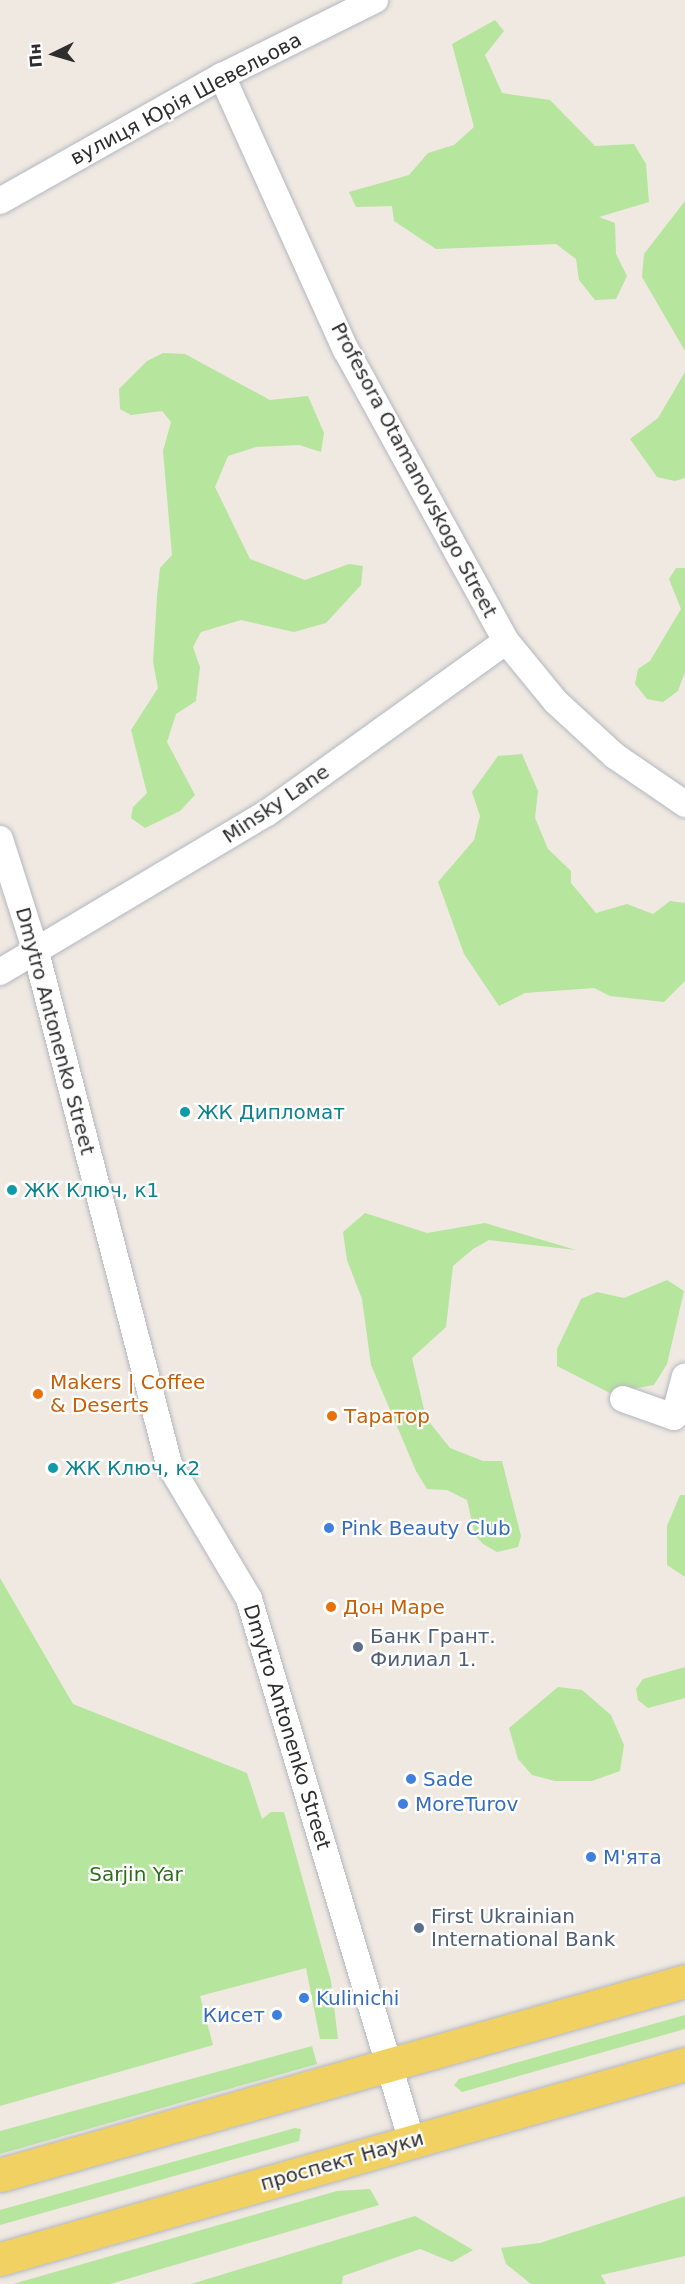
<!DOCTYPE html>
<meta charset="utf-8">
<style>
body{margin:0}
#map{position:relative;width:685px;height:2284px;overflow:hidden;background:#efe9e1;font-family:"DejaVu Sans",sans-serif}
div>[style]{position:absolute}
.green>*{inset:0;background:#b6e59e}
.roads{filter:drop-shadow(0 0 2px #b4b7c1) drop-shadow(0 0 2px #b4b7c1)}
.street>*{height:26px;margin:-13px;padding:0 13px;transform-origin:13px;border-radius:13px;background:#fff}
.primary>*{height:33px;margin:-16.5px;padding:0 16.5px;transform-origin:16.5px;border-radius:16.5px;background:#f2d163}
.dots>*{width:16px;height:16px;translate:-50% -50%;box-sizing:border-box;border:3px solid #fff;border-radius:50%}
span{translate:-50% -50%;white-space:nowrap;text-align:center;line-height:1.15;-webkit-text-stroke:4.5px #fff;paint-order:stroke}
.street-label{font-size:20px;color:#2e2e2e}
.culture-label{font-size:20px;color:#0d838f}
.left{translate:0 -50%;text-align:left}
.food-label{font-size:20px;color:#c56008}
.shop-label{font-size:20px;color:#366cbe}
.right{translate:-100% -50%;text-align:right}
.service-label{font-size:20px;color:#4e5e75}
.park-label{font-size:20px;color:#2c6e1b}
.north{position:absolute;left:24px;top:24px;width:60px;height:60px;-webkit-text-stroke:4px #fff;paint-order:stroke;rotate:265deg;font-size:16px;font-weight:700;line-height:24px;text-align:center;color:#2e2e2e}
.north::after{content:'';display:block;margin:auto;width:21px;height:27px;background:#2e2e2e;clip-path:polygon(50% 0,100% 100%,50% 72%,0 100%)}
</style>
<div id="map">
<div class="green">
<div style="clip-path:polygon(495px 20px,504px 31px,485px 55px,502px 93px,550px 100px,595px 146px,634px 144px,646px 164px,649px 202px,599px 217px,615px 223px,616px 254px,627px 276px,616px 299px,595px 300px,579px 280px,576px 259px,556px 244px,436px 249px,394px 221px,392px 206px,356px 207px,349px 192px,409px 175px,428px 153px,454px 145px,474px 127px,452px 44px)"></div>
<div style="clip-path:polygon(685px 201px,685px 351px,642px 277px,644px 254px)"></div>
<div style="clip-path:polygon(163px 353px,185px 354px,270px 400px,308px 396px,324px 433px,321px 452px,299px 445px,256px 447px,228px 456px,215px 487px,250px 559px,305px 580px,349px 564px,363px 566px,361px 585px,326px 623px,294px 632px,241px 620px,201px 632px,193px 647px,200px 667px,196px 701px,176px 714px,167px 742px,195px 795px,180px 811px,145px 828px,131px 818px,133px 807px,147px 793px,131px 730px,158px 688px,153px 662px,157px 597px,160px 568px,172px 555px,163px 451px,171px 422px,162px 411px,131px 415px,120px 409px,119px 389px,147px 361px)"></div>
<div style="clip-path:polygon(685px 372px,685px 478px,675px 481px,657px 477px,630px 439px,658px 418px)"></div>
<div style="clip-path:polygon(676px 568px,685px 568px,685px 672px,678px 691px,663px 702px,647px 699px,635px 684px,638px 669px,650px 661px,681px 609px,669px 579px)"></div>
<div style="clip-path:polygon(522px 754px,538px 791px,535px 818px,548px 849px,571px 871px,571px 883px,596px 913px,627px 904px,653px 914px,670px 901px,685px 903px,685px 981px,664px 1002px,610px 996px,594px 988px,525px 993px,499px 1006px,464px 954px,438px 882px,474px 840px,480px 816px,472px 792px,498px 756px)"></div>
<div style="clip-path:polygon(365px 1213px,427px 1233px,485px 1223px,576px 1250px,489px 1240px,473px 1249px,453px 1266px,446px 1327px,412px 1358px,426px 1418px,450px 1448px,483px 1461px,502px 1461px,521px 1536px,518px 1547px,497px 1552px,483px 1544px,475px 1535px,467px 1500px,447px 1490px,427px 1489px,416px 1471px,371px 1365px,362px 1299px,347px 1260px,343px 1232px)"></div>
<div style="clip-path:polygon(667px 1280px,684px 1291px,667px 1364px,654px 1385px,610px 1393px,557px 1366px,557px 1349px,581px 1299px,597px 1292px,624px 1298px)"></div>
<div style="clip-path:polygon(680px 1495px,685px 1495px,685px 1577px,667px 1565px,667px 1526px)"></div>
<div style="clip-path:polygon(0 1578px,73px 1704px,247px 1773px,262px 1819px,271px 1812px,284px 1812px,331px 1981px,338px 2039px,320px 2039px,306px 1968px,200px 1996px,213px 2045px,0 2106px)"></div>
<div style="clip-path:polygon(685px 1667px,685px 1698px,648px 1708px,638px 1700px,636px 1689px,643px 1679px)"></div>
<div style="clip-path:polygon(558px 1687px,582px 1690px,611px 1715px,624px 1745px,620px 1771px,592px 1781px,555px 1781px,532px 1775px,518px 1759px,509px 1728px)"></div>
<div style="clip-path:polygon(685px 2015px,685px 2029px,462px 2092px,454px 2085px,459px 2079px)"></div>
<div style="clip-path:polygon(312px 2046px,317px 2064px,0 2154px,0 2131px)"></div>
<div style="clip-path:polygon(295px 2128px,301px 2129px,299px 2141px,0 2225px,0 2210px)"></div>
<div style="clip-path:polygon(370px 2189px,379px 2205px,110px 2284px,13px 2284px,337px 2191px)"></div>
<div style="clip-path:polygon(685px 2196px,685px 2256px,601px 2275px,606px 2284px,531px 2284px,506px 2264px,501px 2248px,540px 2243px)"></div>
<div style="clip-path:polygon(415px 2216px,473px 2250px,452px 2262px,420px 2249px,343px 2276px,342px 2284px,191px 2284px)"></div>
</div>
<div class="roads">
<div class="street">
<div style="left:222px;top:76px;width:301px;rotate:65.7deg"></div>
<div style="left:346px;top:350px;width:332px;rotate:61.2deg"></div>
<div style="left:506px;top:641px;width:79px;rotate:50.7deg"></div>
<div style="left:556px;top:702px;width:80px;rotate:42.5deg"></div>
<div style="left:615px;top:756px;width:85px;rotate:34.4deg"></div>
<div style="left:0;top:201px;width:255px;rotate:-29.4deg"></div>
<div style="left:222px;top:76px;width:171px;rotate:-26.4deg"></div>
<div style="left:0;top:839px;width:119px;rotate:72.3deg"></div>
<div style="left:36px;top:952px;width:529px;rotate:75.44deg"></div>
<div style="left:169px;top:1464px;width:157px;rotate:59.3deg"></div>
<div style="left:249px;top:1599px;width:567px;rotate:73.29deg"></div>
<div style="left:0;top:972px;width:311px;rotate:-30.8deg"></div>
<div style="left:267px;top:813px;width:294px;rotate:-35.7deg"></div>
<div style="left:623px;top:1399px;width:54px;rotate:19.4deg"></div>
<div style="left:674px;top:1417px;width:42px;rotate:-75deg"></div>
</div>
<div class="primary">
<div style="left:0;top:2175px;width:712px;rotate:-15.81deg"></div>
<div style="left:0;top:2259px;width:712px;rotate:-15.89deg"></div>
</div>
</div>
<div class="dots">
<div style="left:185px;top:1112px;background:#0f9aa8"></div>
<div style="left:12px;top:1190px;background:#0f9aa8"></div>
<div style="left:38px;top:1394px;background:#e8710a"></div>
<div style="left:332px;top:1416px;background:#e8710a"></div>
<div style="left:53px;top:1468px;background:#0f9aa8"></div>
<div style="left:329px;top:1528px;background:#3f7fe0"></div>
<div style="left:331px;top:1607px;background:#e8710a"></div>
<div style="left:358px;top:1647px;background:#5c6f8a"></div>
<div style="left:411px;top:1779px;background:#3f7fe0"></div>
<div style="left:403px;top:1804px;background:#3f7fe0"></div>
<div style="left:591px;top:1857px;background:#3f7fe0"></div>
<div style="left:419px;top:1928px;background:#5c6f8a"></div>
<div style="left:304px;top:1998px;background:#3f7fe0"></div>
<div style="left:277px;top:2015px;background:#3f7fe0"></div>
</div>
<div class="street-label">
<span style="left:186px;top:99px;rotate:-28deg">вулиця Юрія Шевельова</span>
<span style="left:414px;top:470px;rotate:62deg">Profesora Otamanovskogo Street</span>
<span style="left:276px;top:804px;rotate:-34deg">Minsky Lane</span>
<span style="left:55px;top:1031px;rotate:75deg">Dmytro Antonenko Street</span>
<span style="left:287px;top:1727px;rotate:73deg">Dmytro Antonenko Street</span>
<span style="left:342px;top:2161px;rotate:-16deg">проспект Науки</span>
</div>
<div class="culture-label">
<span class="left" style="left:197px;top:1112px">ЖК Дипломат</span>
<span class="left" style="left:24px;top:1190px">ЖК Ключ, к1</span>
<span class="left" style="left:65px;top:1468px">ЖК Ключ, к2</span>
</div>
<div class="food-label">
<span class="left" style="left:50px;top:1394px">Makers | Coffee<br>&amp; Deserts</span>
<span class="left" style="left:344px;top:1416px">Таратор</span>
<span class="left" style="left:343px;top:1607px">Дон Маре</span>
</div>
<div class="shop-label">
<span class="left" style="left:341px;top:1528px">Pink Beauty Club</span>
<span class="left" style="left:423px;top:1779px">Sade</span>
<span class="left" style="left:415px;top:1804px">MoreTurov</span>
<span class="left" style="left:603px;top:1857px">М'ята</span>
<span class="left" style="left:316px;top:1998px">Kulinichi</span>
<span class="right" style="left:265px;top:2015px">Кисет</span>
</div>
<div class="service-label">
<span class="left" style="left:370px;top:1648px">Банк Грант.<br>Филиал 1.</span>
<span class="left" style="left:431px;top:1928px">First Ukrainian<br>International Bank</span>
</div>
<div class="park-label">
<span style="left:136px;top:1874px">Sarjin Yar</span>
</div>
<div class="north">Пн</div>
</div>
